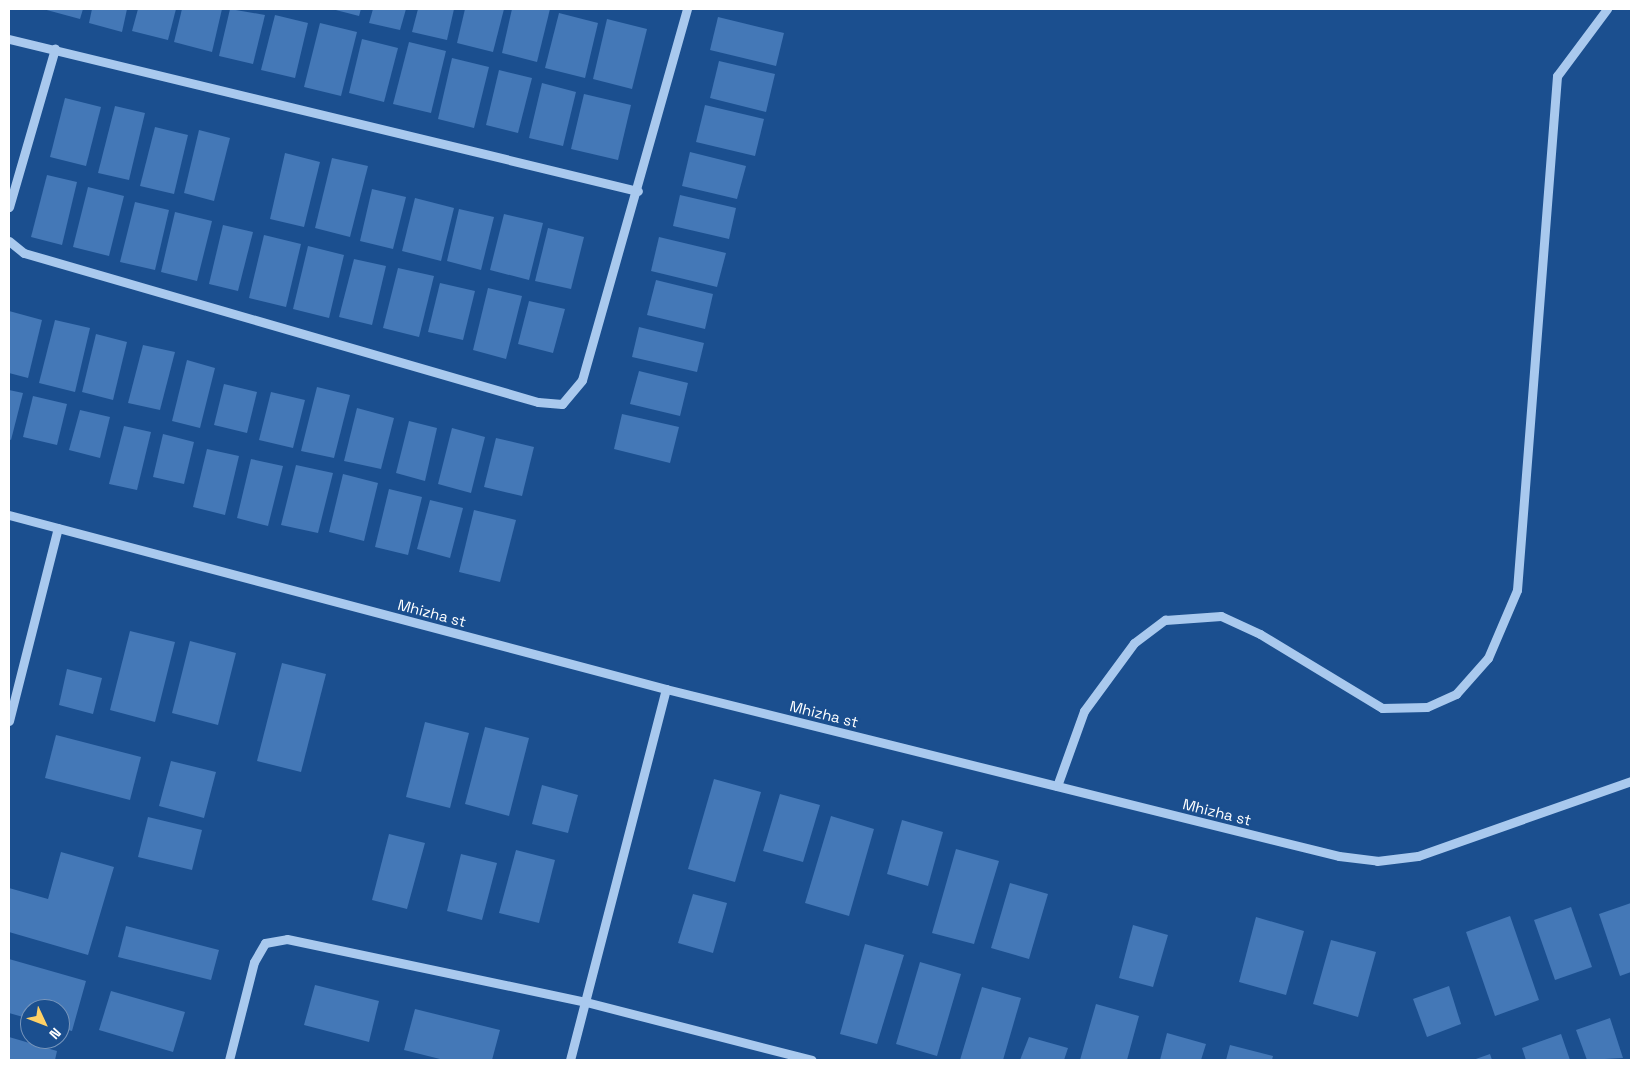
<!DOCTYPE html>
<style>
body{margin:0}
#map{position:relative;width:1640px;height:1069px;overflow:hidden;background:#1b4f8f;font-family:"Space Grotesk",sans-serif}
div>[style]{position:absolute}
.building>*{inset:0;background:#4478b7}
.minor>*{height:9px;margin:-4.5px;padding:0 4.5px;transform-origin:4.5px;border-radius:4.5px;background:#a9c9ee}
span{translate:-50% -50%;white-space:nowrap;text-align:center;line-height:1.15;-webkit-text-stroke:4.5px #1b4f8f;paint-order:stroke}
.street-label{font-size:15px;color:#fff}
.frame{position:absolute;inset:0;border:10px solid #fff;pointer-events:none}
.north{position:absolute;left:20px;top:999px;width:50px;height:50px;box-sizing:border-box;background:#1b4f8f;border:1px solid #7695bc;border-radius:50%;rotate:133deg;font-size:14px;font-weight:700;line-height:20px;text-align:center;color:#fff}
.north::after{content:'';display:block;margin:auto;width:18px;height:22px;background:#ffd166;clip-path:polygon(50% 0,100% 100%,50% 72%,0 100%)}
</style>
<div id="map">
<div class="building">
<div style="clip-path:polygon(43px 9px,83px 9px,80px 19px)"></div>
<div style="clip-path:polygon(92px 9px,127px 9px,122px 32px,89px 23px)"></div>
<div style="clip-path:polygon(138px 9px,176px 9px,168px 40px,132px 31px)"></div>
<div style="clip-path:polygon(182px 9px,222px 9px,212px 52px,174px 42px)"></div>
<div style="clip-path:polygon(230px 9px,265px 15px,253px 64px,219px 56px)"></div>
<div style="clip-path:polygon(332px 9px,361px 9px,359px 16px)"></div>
<div style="clip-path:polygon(373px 9px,406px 9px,400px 30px,369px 23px)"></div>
<div style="clip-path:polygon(418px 9px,454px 9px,447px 40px,412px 32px)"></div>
<div style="clip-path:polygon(465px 9px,504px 9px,493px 52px,457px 43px)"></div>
<div style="clip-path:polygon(512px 9px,550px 9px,537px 62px,502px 53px)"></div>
<div style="clip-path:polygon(559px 13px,598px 23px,585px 78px,545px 68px)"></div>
<div style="clip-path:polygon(275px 15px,308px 23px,295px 78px,261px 70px)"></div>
<div style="clip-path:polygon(718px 17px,784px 33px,776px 66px,710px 50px)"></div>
<div style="clip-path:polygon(607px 19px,647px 29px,632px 89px,593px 79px)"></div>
<div style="clip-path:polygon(320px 23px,357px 32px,341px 96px,304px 87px)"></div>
<div style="clip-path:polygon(362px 39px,398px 48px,384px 102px,349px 93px)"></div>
<div style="clip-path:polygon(409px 42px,446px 51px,431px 113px,393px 104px)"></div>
<div style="clip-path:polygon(452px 58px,489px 67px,474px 128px,438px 119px)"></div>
<div style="clip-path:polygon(719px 61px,775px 74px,766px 112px,710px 98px)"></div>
<div style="clip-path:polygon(499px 70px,532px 78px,518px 133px,486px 125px)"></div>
<div style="clip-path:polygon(542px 83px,576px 92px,563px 146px,529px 138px)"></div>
<div style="clip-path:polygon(584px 94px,631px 105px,618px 160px,571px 149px)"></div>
<div style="clip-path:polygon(65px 98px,101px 107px,86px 166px,50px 157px)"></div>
<div style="clip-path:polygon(705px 105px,764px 119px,755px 156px,696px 142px)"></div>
<div style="clip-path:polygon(115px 106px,145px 113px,129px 180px,98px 173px)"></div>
<div style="clip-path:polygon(155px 127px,188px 135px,174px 194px,140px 186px)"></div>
<div style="clip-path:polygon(199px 130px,230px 138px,214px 201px,184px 193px)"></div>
<div style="clip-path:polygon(690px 152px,746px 166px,737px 199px,682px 186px)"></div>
<div style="clip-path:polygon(285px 153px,320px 162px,304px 227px,270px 219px)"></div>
<div style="clip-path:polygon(332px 158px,368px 166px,350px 237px,315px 228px)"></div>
<div style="clip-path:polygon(47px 175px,77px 182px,62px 245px,31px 237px)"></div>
<div style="clip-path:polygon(88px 187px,124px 196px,109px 256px,73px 247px)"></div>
<div style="clip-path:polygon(372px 189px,406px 197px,393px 249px,360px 241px)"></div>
<div style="clip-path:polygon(680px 195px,736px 208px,729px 239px,673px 226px)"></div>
<div style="clip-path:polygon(415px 198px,454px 208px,441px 261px,402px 251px)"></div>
<div style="clip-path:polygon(135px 202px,169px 210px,155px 270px,120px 262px)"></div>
<div style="clip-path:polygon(459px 209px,494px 217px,481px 270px,447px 261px)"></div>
<div style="clip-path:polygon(175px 212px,212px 221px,197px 281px,161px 272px)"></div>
<div style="clip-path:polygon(504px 214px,543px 223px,529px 280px,490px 270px)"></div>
<div style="clip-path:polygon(223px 225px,253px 232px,238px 291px,209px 284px)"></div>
<div style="clip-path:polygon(548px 228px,584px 237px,571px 289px,535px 281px)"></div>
<div style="clip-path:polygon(264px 235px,301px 244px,286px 307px,249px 298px)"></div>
<div style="clip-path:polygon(659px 237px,726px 253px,717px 287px,651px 271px)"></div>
<div style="clip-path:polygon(308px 246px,344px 255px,329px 318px,293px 309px)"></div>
<div style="clip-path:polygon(354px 259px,386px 266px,372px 325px,339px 317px)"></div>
<div style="clip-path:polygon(398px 268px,434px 276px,419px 337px,383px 328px)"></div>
<div style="clip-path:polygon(656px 280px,713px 294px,705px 329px,647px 315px)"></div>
<div style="clip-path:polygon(440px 283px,475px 291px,463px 340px,428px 332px)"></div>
<div style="clip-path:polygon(488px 288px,522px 296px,506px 359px,473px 350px)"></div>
<div style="clip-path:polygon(529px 301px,565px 309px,553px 353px,518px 344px)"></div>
<div style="clip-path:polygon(9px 311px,42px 320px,28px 378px,9px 373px)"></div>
<div style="clip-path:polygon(55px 320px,90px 328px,75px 392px,39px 383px)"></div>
<div style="clip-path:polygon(639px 327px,704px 343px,697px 372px,632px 357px)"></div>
<div style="clip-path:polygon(96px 334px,127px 342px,113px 400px,82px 392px)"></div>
<div style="clip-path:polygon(143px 345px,175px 352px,160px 410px,128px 403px)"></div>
<div style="clip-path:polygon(187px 360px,215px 368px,200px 428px,172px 421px)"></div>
<div style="clip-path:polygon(639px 371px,688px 383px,680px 416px,630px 404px)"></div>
<div style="clip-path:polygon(224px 384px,257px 392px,247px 433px,214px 425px)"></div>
<div style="clip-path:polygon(317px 387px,350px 395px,334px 458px,301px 451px)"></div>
<div style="clip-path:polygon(9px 390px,23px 393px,11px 440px,9px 439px)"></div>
<div style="clip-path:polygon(271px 392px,305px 400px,293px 448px,259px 440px)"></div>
<div style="clip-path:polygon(33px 396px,67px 404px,57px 445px,23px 437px)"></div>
<div style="clip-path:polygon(357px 408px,394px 418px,381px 469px,344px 461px)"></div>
<div style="clip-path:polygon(80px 410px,110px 417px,100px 458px,69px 450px)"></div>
<div style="clip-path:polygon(622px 414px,679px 427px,670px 463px,614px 449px)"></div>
<div style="clip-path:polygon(409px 421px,437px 428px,425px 481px,396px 473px)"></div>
<div style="clip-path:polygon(124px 426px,151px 432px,137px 490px,109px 484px)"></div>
<div style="clip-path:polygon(452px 428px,485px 437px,471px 493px,438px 484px)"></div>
<div style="clip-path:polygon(163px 434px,194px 442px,184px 484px,153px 477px)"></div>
<div style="clip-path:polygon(496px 438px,534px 447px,522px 496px,484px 487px)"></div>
<div style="clip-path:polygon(207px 449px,239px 456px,225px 515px,193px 507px)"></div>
<div style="clip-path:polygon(251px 459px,283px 466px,268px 526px,237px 518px)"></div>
<div style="clip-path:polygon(296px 465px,333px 473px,318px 533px,281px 525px)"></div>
<div style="clip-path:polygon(343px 474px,378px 483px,364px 541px,329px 532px)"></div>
<div style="clip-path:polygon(389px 489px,422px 497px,408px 555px,375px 547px)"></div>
<div style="clip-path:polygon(430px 500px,463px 508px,450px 558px,417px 549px)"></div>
<div style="clip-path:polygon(474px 510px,516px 520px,500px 582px,459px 572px)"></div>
<div style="clip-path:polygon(130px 631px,175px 642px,155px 722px,110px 710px)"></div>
<div style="clip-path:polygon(190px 641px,236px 653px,218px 725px,172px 713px)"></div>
<div style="clip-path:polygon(282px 663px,326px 674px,301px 772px,257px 761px)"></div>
<div style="clip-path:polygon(67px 669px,102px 678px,93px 714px,59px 705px)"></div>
<div style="clip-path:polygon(425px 722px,469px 733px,450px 808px,406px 797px)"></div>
<div style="clip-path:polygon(485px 727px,529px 738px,509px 816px,465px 804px)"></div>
<div style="clip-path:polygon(56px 735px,141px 757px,130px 800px,45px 778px)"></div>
<div style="clip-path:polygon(171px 761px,216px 772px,204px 818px,159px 806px)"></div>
<div style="clip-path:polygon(714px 779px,761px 792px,735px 882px,688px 869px)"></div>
<div style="clip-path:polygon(542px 785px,578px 795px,568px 833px,532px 824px)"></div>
<div style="clip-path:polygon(780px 794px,820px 805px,803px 862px,763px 851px)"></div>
<div style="clip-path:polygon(831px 816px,874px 829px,849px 916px,805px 903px)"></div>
<div style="clip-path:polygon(148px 817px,202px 830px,192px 870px,138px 857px)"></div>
<div style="clip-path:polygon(902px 820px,943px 832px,928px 886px,887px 874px)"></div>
<div style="clip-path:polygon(389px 834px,425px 843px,407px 909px,372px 900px)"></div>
<div style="clip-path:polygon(956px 849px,999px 861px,974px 944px,932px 933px)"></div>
<div style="clip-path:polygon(516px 850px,555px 860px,539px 923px,499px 913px)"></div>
<div style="clip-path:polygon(61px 852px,114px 867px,88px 955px,9px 932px,9px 888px,48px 899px)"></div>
<div style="clip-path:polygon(461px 854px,497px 863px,482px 920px,447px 911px)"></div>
<div style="clip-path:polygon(1010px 883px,1048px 894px,1029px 959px,991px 948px)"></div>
<div style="clip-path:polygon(693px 894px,727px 903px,713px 953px,678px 943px)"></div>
<div style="clip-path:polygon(1631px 903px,1631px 972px,1620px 976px,1599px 914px)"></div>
<div style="clip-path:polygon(1571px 907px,1592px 967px,1555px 980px,1534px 920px)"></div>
<div style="clip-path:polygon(1510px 916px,1539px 1000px,1495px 1016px,1466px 932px)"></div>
<div style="clip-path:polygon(1256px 917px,1304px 931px,1286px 995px,1239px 982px)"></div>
<div style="clip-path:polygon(1133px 925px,1168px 935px,1153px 987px,1119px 978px)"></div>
<div style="clip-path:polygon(126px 926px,219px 950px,211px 980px,118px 957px)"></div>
<div style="clip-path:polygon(1331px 940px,1376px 952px,1358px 1017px,1313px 1004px)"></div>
<div style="clip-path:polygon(865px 944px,904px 955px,877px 1044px,840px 1034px)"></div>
<div style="clip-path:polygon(9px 959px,86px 981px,72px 1031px,60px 1028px,60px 1009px,30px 1009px,30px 1019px,9px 1013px)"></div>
<div style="clip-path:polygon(920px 962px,961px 974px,937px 1056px,896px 1044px)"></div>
<div style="clip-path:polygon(315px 985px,379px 1001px,369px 1042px,304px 1025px)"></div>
<div style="clip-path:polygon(1449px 986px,1461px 1024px,1427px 1037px,1413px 999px)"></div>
<div style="clip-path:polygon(982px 987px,1021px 998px,1003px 1060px,960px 1060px)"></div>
<div style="clip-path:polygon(111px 991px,185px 1012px,173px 1052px,99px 1030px)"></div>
<div style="clip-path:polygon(1096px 1004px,1139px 1016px,1127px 1060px,1080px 1060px)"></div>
<div style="clip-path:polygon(415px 1009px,500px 1030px,492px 1060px,444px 1060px,404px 1050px)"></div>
<div style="clip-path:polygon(1610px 1018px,1623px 1058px,1587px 1060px,1576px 1030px)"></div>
<div style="clip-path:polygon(1167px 1033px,1206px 1044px,1201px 1060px,1160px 1060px)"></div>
<div style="clip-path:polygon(1561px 1034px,1570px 1060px,1526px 1060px,1522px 1048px)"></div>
<div style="clip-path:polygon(9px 1037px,57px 1051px,55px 1060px,9px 1060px)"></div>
<div style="clip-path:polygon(1029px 1037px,1068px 1048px,1064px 1060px,1020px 1060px)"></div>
<div style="clip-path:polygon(1230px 1045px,1273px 1056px,1272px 1060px,1226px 1060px)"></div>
<div style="clip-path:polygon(1490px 1054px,1492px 1060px,1473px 1060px)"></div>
</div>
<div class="minor">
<div style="left:9px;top:39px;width:647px;rotate:13.59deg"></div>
<div style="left:9px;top:207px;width:165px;rotate:-73.8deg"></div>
<div style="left:9px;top:241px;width:19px;rotate:39deg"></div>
<div style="left:24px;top:253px;width:535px;rotate:16.17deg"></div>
<div style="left:538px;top:402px;width:24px;rotate:5deg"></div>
<div style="left:562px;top:404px;width:31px;rotate:-50deg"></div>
<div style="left:582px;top:380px;width:386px;rotate:-74.2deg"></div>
<div style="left:9px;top:515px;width:680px;rotate:14.83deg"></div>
<div style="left:666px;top:689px;width:693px;rotate:13.94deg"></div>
<div style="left:1339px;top:856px;width:38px;rotate:7deg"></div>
<div style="left:1377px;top:861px;width:41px;rotate:-7deg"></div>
<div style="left:1418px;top:856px;width:226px;rotate:-19.4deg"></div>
<div style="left:9px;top:721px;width:199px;rotate:-75.8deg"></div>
<div style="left:1057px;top:786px;width:80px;rotate:-70.2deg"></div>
<div style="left:1084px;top:711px;width:84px;rotate:-53.7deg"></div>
<div style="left:1134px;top:643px;width:39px;rotate:-37deg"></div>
<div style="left:1165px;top:620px;width:56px;rotate:-4.1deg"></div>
<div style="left:1221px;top:616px;width:43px;rotate:24.8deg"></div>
<div style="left:1260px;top:634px;width:143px;rotate:31.2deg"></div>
<div style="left:1382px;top:708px;width:45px;rotate:-1.3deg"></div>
<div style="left:1427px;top:707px;width:32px;rotate:-24deg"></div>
<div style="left:1456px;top:694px;width:48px;rotate:-48.4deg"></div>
<div style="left:1488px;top:658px;width:74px;rotate:-66.9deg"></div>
<div style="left:1517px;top:590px;width:516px;rotate:-85.55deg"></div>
<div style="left:1557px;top:76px;width:84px;rotate:-53.3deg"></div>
<div style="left:229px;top:1060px;width:101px;rotate:-75.7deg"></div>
<div style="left:254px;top:962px;width:22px;rotate:-60deg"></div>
<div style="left:265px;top:943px;width:22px;rotate:-10deg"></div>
<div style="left:287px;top:939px;width:306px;rotate:11.9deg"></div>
<div style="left:586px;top:1002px;width:233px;rotate:14.4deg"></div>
<div style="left:570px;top:1060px;width:383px;rotate:-75.5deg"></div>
</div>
<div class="street-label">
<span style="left:432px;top:613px;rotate:15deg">Mhizha st</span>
<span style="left:824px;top:714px;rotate:14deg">Mhizha st</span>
<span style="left:1217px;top:812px;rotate:14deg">Mhizha st</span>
</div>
<div class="frame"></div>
<div class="north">N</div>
</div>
